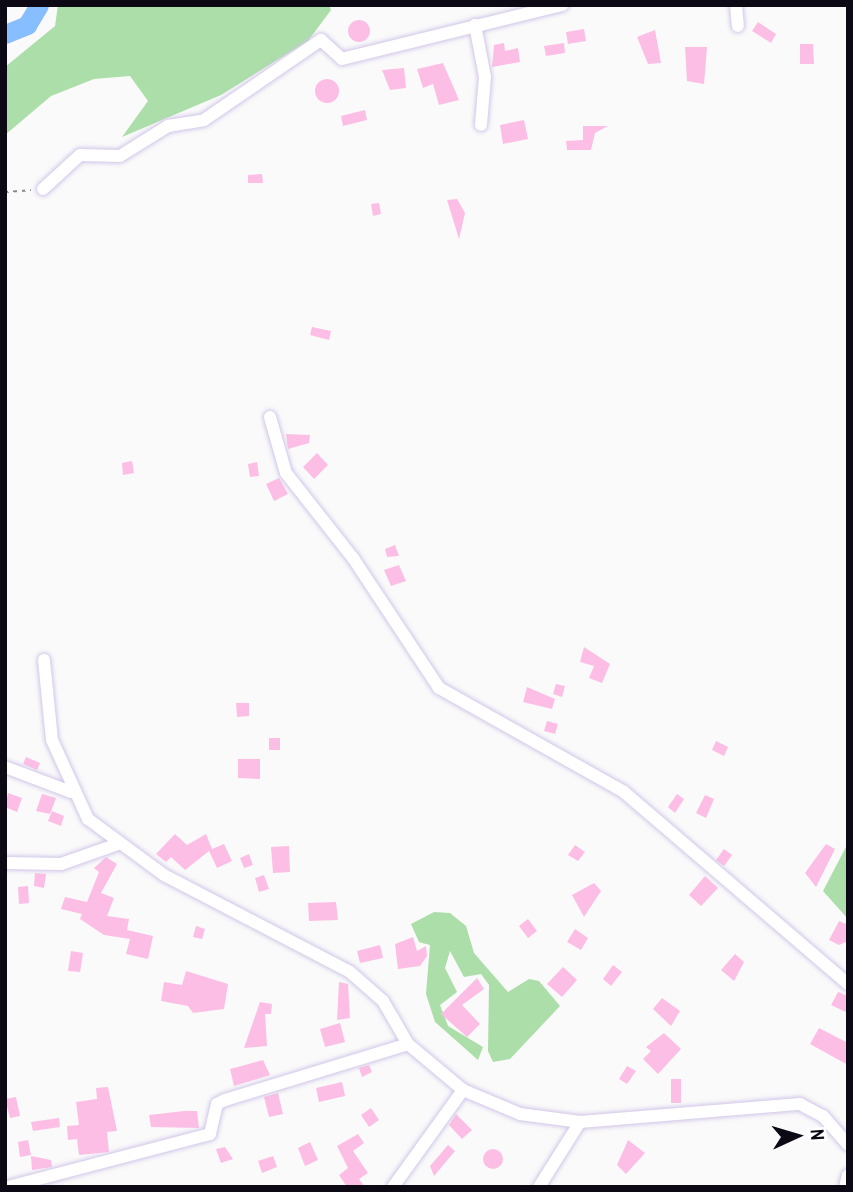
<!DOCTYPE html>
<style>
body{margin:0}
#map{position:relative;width:853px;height:1192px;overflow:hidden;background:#fafafa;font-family:"Archivo Narrow",sans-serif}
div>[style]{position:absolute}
.green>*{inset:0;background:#abdea8}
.river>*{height:19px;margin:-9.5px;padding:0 9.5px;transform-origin:9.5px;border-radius:9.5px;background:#87beff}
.building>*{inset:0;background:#fdbee5}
.round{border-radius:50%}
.path>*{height:2px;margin-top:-1px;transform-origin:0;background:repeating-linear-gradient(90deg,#88878c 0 3.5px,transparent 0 8.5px)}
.roads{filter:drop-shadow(0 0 2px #d2c6e9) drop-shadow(0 0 2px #d2c6e9)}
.street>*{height:12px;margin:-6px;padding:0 6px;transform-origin:6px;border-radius:6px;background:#fff}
span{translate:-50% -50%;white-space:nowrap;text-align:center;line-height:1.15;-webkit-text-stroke:7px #fff;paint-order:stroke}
.frame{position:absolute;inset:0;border:7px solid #0d0914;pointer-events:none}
.north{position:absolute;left:762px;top:1101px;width:70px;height:70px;-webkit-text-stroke:5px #fff;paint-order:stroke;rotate:86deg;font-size:19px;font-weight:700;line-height:28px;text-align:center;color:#0d0914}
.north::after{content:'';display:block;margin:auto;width:24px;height:32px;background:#0d0914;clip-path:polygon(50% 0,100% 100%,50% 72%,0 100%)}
</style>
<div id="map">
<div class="green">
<div style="clip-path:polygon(58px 5px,329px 5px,331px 10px,308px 41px,221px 95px,122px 137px,148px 101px,130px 76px,94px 79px,51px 96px,5px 135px,5px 67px,55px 26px)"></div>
<div style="clip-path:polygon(848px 843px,848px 919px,823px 891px)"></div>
<div style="clip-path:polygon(434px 912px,450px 913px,466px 926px,474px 953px,508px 992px,529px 979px,539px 981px,560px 1006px,510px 1059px,493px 1062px,488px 1051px,489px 985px,481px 974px,464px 977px,450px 951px,445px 968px,457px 992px,440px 1005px,448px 1026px,483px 1047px,478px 1060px,435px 1022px,426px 994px,430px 945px,419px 942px,411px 924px)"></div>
</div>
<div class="river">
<div style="left:5px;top:34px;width:24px;rotate:-22deg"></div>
<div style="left:27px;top:25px;width:23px;rotate:-59deg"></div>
</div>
<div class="building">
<div class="round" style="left:348px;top:20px;width:22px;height:22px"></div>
<div style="clip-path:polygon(758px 22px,776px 34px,771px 43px,752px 31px)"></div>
<div style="clip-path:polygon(584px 29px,586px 41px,568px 44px,566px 32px)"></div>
<div style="clip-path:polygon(655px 30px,661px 63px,648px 64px,637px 37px)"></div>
<div style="clip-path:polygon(504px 43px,505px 51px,518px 48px,520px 62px,492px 67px,494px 45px)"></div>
<div style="clip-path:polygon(564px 43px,565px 53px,546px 56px,544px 46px)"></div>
<div style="clip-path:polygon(800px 44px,813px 44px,814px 64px,800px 64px)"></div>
<div style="clip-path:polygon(685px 47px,707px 47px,704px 84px,687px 81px)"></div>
<div style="clip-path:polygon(443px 63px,459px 100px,439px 105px,433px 84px,423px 88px,417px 69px)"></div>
<div style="clip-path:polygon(404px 68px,406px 88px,390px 90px,382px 70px)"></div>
<div class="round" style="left:315px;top:79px;width:24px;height:24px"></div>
<div style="clip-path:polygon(365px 110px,367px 120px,343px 126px,341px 116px)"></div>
<div style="clip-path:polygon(524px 120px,528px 139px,503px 144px,500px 125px)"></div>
<div style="clip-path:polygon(583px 126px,608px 126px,595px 133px,591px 150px,567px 150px,566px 141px,583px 140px)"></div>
<div style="clip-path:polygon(262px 174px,263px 183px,248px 183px,248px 175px)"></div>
<div style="clip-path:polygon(457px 199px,465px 213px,459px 239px,447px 200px)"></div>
<div style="clip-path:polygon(379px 203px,381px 214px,373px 216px,371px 204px)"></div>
<div style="clip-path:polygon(312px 327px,331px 331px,329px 340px,310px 335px)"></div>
<div style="clip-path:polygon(286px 434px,310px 435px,309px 443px,288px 449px)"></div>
<div style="clip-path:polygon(317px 453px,328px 465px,314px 479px,303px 467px)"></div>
<div style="clip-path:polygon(132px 461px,134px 473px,123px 475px,122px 463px)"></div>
<div style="clip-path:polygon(257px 462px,259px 476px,250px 477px,248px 464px)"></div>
<div style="clip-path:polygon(279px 478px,288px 494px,274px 501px,266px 484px)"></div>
<div style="clip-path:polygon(395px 545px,399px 556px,387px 557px,385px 549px)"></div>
<div style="clip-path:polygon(399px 565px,406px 581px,391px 586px,384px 570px)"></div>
<div style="clip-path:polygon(584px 647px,610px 664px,602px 683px,589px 678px,594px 666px,580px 662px)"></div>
<div style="clip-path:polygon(556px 684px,565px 686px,562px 697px,553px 694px)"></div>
<div style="clip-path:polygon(527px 687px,555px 699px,552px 709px,523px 702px)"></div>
<div style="clip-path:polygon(236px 703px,249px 703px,249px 716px,237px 717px)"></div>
<div style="clip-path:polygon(547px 721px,558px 724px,555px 734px,544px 731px)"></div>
<div style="clip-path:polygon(269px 738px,280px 738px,280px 750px,269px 750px)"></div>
<div style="clip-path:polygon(716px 741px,728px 747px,724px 756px,712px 750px)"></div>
<div style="clip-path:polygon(26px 757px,40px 763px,37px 770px,23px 764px)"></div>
<div style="clip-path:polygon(238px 759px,260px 759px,260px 779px,238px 778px)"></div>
<div style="clip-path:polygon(8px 793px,22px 798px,17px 812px,5px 807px)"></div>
<div style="clip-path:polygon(42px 794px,56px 798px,50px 814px,36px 811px)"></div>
<div style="clip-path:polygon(677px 794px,684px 799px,675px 813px,668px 807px)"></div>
<div style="clip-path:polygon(705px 795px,714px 799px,706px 818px,696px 813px)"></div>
<div style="clip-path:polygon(52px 811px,64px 816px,61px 826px,48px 821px)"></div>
<div style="clip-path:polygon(175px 834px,187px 845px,206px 834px,212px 849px,224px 844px,232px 861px,217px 868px,209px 851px,185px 870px,171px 857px,166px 862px,156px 854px)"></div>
<div style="clip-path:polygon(826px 844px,835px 849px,816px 887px,805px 873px)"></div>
<div style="clip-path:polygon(575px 845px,585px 852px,578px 861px,568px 855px)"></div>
<div style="clip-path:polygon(289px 846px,290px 872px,273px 873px,271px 847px)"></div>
<div style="clip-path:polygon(724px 849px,732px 855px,724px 866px,716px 860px)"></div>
<div style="clip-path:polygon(249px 854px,253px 865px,244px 868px,240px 858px)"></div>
<div style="clip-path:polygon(106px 857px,117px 864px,101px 893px,114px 898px,107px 916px,129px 919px,127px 930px,153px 936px,148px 959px,126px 954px,130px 939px,104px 935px,80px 919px,82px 914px,61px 909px,65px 897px,87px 902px,99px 872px,94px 868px)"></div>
<div style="clip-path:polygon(35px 873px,46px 874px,44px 888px,34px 886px)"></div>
<div style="clip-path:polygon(264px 875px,269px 889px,259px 892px,255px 878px)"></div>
<div style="clip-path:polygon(705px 876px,718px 888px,701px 906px,689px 895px)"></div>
<div style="clip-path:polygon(594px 883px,601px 891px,584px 917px,572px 895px)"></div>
<div style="clip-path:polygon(28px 886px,29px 903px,19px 904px,18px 887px)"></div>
<div style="clip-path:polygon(336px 902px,338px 920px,309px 921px,308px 903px)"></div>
<div style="clip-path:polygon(528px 919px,537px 931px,528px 938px,519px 926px)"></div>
<div style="clip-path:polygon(839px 921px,848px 925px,848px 941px,839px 945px,829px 940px)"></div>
<div style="clip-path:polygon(196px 926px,205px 929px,202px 939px,193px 937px)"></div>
<div style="clip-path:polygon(575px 929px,588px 938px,581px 950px,567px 942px)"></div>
<div style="clip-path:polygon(413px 937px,417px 951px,426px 946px,427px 956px,420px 966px,398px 969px,395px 944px)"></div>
<div style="clip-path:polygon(380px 945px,383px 958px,360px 963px,357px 951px)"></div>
<div style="clip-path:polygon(71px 951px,83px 953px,80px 972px,68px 971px)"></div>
<div style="clip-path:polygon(735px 954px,744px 962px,734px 981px,721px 970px)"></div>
<div style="clip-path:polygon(613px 965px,622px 972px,611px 986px,603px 979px)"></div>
<div style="clip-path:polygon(563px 967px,577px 980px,562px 997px,547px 984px)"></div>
<div style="clip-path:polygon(186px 971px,228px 984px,224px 1009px,193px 1013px,188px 1006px,161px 1001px,164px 982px,182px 985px)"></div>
<div style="clip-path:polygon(477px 978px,484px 989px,462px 1005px,480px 1024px,467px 1037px,441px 1014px)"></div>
<div style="clip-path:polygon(339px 982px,348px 984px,350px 1018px,337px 1020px)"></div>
<div style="clip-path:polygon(838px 992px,848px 996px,848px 1013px,831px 1005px)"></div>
<div style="clip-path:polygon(662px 998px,680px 1011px,671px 1026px,653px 1009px)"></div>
<div style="clip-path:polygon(260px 1002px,272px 1004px,271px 1014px,265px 1014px,267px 1046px,244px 1048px)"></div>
<div style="clip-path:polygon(340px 1023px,345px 1042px,325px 1047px,320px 1029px)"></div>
<div style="clip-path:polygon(819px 1028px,848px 1043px,848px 1065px,810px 1044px)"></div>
<div style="clip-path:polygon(664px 1033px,681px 1049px,658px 1074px,643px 1059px,651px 1051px,646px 1047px)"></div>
<div style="clip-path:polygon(263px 1060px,270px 1075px,234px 1086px,230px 1069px)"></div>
<div style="clip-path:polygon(369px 1065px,372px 1072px,362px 1077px,359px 1068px)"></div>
<div style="clip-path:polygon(627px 1066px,636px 1071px,627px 1084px,619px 1079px)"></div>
<div style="clip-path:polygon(671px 1079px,681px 1079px,681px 1103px,671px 1103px)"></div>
<div style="clip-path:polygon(342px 1082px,345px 1096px,319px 1102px,316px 1088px)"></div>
<div style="clip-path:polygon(108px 1087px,117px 1131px,107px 1132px,109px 1152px,79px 1155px,77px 1139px,68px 1140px,67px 1126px,79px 1125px,76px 1102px,97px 1099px,96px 1088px)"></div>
<div style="clip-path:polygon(278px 1093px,283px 1114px,269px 1117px,264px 1097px)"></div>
<div style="clip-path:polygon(16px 1097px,20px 1116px,10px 1118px,5px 1099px)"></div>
<div style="clip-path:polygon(371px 1108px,379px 1120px,369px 1127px,361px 1115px)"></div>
<div style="clip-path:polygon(184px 1111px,197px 1111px,199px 1128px,151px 1127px,149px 1115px)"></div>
<div style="clip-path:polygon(456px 1114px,472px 1130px,462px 1139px,449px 1125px)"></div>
<div style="clip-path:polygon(59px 1118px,60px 1127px,33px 1131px,31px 1122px)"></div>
<div style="clip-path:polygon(358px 1134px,364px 1143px,353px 1151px,368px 1173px,359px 1179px,365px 1187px,347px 1187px,339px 1175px,348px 1168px,337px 1146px)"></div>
<div style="clip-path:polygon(28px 1140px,31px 1155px,20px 1157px,18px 1142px)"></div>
<div style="clip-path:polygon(628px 1140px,645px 1153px,626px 1174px,617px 1165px)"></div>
<div style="clip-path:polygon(310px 1142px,318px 1160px,305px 1166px,298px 1148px)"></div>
<div style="clip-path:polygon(448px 1145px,455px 1151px,434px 1176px,430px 1166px)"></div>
<div style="clip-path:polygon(225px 1147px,233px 1159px,221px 1163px,216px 1149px)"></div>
<div class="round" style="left:483px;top:1149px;width:20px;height:20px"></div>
<div style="clip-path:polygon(31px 1156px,51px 1160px,52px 1167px,32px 1170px)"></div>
<div style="clip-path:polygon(273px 1156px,277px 1167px,262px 1173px,258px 1161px)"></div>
</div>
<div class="path">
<div style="left:5px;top:192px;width:26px;rotate:-4deg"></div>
</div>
<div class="roads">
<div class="street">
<div style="left:736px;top:5px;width:21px;rotate:85deg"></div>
<div style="left:475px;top:25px;width:53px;rotate:79.1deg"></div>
<div style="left:485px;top:77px;width:48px;rotate:94.8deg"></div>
<div style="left:43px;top:189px;width:50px;rotate:-42.6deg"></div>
<div style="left:80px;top:155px;width:40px;rotate:1.4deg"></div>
<div style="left:120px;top:156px;width:57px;rotate:-32deg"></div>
<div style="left:168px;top:126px;width:36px;rotate:-9deg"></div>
<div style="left:204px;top:120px;width:142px;rotate:-34.4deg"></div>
<div style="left:321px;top:40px;width:28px;rotate:42deg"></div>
<div style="left:342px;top:59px;width:227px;rotate:-13.8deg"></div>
<div style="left:270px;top:417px;width:58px;rotate:74.1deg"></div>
<div style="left:286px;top:473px;width:108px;rotate:51.8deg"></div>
<div style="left:353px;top:558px;width:156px;rotate:56.5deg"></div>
<div style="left:439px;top:688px;width:212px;rotate:29.3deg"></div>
<div style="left:624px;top:792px;width:295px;rotate:40.6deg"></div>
<div style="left:44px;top:660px;width:80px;rotate:84.3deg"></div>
<div style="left:52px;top:740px;width:87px;rotate:65.5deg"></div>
<div style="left:88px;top:819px;width:94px;rotate:36.4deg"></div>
<div style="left:164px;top:875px;width:210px;rotate:27.5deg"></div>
<div style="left:350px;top:972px;width:44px;rotate:41.3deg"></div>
<div style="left:383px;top:1001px;width:50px;rotate:59.8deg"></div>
<div style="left:408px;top:1044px;width:72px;rotate:39.9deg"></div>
<div style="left:463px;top:1090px;width:62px;rotate:22.8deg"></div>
<div style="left:520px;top:1114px;width:61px;rotate:7.6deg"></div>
<div style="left:580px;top:1122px;width:221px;rotate:-4.7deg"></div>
<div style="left:800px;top:1104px;width:26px;rotate:28deg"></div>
<div style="left:823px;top:1116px;width:38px;rotate:49deg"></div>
<div style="left:5px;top:767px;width:71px;rotate:20.7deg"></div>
<div style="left:5px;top:863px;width:56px;rotate:1deg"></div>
<div style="left:61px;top:864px;width:60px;rotate:-19.3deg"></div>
<div style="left:8px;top:1187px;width:209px;rotate:-14.7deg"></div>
<div style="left:210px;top:1134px;width:31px;rotate:-77deg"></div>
<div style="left:217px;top:1104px;width:9px;rotate:-27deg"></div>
<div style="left:225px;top:1100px;width:191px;rotate:-17deg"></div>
<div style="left:393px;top:1187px;width:120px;rotate:-54.2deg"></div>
<div style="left:539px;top:1187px;width:77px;rotate:-57.8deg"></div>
<div style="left:845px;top:1187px;width:12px;rotate:-76deg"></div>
</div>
</div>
<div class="frame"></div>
<div class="north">N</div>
</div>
